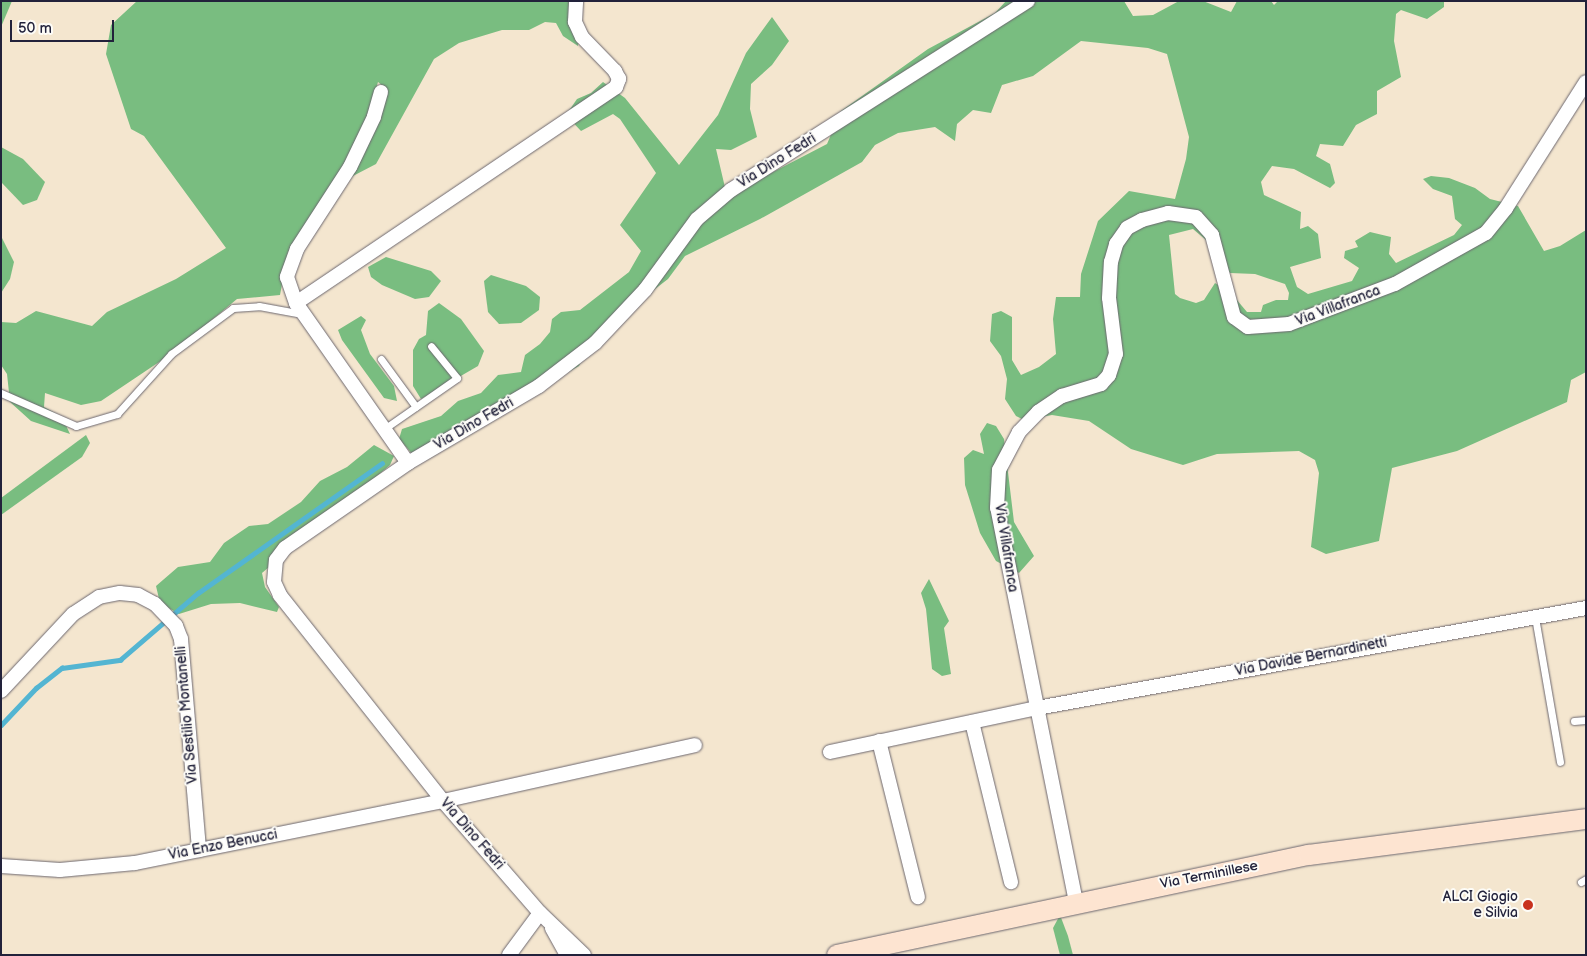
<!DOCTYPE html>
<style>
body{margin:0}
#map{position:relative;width:1587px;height:956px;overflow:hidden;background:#f4e6cf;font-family:"Balsamiq Sans",sans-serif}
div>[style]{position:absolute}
.forest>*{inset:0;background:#79bd80}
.stream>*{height:4.5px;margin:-2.25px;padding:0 2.25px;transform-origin:2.25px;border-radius:2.25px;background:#53b5d2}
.roads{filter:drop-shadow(0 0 1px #6c676f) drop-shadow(0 0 1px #6c676f)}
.service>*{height:7px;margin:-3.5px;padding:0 3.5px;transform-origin:3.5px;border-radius:3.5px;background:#fff}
.minor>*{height:14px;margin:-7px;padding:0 7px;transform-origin:7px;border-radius:7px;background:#fff}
.secondary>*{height:20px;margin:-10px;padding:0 10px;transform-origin:10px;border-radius:10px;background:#fde4d1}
.dots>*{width:14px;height:14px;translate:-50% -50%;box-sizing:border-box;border:2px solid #fdfcf7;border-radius:50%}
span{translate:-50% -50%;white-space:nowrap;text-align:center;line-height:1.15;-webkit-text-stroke:4px #fdfcf7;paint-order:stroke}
.street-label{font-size:14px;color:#22223b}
.poi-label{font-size:14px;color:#22223b}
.right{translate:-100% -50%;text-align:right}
.frame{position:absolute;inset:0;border:2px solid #22223b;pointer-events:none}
.scale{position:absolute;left:10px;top:20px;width:104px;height:22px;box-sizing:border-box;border:2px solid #22223b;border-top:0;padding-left:6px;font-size:15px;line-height:18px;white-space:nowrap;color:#22223b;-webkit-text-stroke:4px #fdfcf7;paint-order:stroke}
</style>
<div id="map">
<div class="forest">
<div style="clip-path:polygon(1px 1px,12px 1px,1px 27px)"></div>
<div style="clip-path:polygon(137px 1px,574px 1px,579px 36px,578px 46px,563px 36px,556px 23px,545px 22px,529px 30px,502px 30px,459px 43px,434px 59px,376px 164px,351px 177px,384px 87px,378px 82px,368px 115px,337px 178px,288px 252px,280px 295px,237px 299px,171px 354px,101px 401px,81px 405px,45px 393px,44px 407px,62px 417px,70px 434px,31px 421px,10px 402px,7px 374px,1px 365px,1px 322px,16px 323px,36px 311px,92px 326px,107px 312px,176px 279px,226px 248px,144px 136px,131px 129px,106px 54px,111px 25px)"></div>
<div style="clip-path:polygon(evenodd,1006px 1px,1124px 1px,1133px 16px,1153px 15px,1179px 1px,1203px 1px,1231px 12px,1237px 1px,1271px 1px,1274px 5px,1278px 1px,1444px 1px,1444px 7px,1427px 19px,1401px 10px,1396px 14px,1394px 41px,1401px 77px,1377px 91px,1377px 114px,1356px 125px,1343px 146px,1320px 144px,1316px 156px,1330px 164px,1335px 183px,1330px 188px,1294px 169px,1272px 166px,1261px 182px,1264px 195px,1301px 212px,1300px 229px,1308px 226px,1318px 234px,1321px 258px,1290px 267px,1297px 287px,1308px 294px,1352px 281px,1359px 268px,1344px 258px,1345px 251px,1358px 247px,1355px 241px,1370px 232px,1391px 237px,1389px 254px,1396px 263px,1454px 235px,1462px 225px,1455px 219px,1452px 196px,1433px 189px,1423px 179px,1431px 176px,1449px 178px,1475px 188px,1490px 199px,1518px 206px,1544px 251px,1560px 246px,1586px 230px,1586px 372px,1571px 380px,1567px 402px,1457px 451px,1392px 468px,1379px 541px,1326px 554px,1311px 547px,1319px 473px,1315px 460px,1299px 451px,1217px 454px,1183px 465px,1131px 449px,1089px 421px,1052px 415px,1024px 420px,1016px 416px,1005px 399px,1007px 379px,1001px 356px,990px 341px,992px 314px,1001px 311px,1012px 317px,1012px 360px,1021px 375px,1039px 367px,1056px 354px,1053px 319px,1056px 297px,1080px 297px,1081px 274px,1098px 221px,1129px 191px,1175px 199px,1186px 159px,1189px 137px,1167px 54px,1148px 48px,1081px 41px,1033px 76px,1002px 85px,991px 113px,973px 110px,957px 124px,955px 141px,935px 127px,898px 133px,875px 145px,862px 162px,760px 219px,685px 256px,668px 279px,593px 337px,579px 366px,563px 375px,415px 457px,399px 439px,402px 429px,441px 416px,458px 401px,481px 393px,498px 375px,521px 372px,525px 355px,540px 344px,550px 332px,552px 319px,561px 312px,580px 310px,629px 272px,641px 251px,620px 225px,656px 173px,620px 119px,613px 114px,581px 131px,566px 115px,577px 99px,591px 93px,603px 82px,625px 98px,679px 165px,718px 115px,746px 53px,772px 17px,789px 41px,772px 65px,751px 84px,750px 109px,757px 137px,731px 150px,716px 149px,727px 196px,827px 144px,841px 111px,928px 49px,995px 13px,1006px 1px,1193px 229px,1206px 240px,1230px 273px,1255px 274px,1285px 284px,1289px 293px,1288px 300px,1276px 300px,1263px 305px,1261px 312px,1247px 312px,1231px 293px,1215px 283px,1204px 300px,1196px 303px,1180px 298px,1175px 294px,1169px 235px,1193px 229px)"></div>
<div style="clip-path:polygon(1px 147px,23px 159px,45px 182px,37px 200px,23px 205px,1px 182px)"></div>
<div style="clip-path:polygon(1px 236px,14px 262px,10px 279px,1px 293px)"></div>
<div style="clip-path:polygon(386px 257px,431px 271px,441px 281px,429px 297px,415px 299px,382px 285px,371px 277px,368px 267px)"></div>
<div style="clip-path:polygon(491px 275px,526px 286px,540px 297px,539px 310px,521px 323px,499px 324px,488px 312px,484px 281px)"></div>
<div style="clip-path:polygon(439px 303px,461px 319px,484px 351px,478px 366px,421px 399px,413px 386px,413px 350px,419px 339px,426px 335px,428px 311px)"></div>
<div style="clip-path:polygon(361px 316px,366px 320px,361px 330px,370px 354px,394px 386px,397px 401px,384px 398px,342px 340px,338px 330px)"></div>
<div style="clip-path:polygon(987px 423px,996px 426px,1004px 439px,1014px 522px,1034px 556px,1019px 573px,996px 561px,980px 533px,965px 485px,964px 458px,973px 450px,984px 454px,980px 434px)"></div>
<div style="clip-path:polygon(86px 435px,90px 443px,82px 457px,1px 515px,1px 498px)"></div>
<div style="clip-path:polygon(374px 445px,394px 456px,390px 465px,262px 573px,265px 587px,279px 607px,277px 612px,240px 603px,211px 604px,179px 614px,160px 603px,156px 586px,178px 567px,210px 562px,224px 543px,249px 526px,268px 524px,301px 502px,320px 481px,347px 467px)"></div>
<div style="clip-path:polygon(929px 579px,949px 621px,944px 628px,951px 674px,942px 676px,932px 669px,926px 609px,921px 593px)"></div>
<div style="clip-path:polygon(1060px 915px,1068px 936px,1073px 955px,1060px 955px,1053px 928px)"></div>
</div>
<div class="stream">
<div style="left:1px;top:725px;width:51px;rotate:-46.6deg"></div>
<div style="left:36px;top:688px;width:33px;rotate:-38deg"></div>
<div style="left:62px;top:668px;width:59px;rotate:-7.9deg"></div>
<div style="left:120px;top:660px;width:103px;rotate:-40.7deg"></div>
<div style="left:198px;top:593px;width:225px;rotate:-35.2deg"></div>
</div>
<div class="roads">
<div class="service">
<div style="left:381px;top:359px;width:59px;rotate:53.9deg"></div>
<div style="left:1px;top:393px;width:82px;rotate:23.7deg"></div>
<div style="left:76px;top:426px;width:43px;rotate:-16.3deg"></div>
<div style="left:117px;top:414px;width:81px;rotate:-48deg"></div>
<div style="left:171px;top:354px;width:77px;rotate:-36.6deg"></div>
<div style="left:233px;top:308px;width:26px;rotate:-4deg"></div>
<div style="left:259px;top:306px;width:44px;rotate:10.5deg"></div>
<div style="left:384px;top:429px;width:89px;rotate:-34.9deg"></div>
<div style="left:457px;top:378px;width:41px;rotate:-129.1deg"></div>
<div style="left:1535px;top:617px;width:147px;rotate:80.2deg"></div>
<div style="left:1574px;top:721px;width:12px;rotate:-5deg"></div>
<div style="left:1581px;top:882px;width:6px;rotate:-31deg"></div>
</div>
<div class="minor">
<div style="left:381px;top:92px;width:26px;rotate:106deg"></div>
<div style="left:374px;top:117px;width:55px;rotate:115.6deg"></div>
<div style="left:350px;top:167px;width:98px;rotate:122.9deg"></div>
<div style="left:297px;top:249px;width:30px;rotate:110deg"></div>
<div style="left:287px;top:277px;width:28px;rotate:71deg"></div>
<div style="left:296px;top:303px;width:195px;rotate:55deg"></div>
<div style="left:296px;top:303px;width:386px;rotate:-34deg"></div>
<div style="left:616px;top:87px;width:9px;rotate:-69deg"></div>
<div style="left:619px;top:79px;width:9px;rotate:-117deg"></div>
<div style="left:615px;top:71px;width:47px;rotate:-134.1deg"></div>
<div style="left:582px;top:37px;width:17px;rotate:-115deg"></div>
<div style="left:575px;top:22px;width:21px;rotate:-87deg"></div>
<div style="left:1px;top:691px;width:105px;rotate:-46.9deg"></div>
<div style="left:73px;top:614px;width:31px;rotate:-33deg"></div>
<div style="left:99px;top:597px;width:21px;rotate:-11deg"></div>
<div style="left:120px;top:593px;width:18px;rotate:6deg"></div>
<div style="left:138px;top:595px;width:19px;rotate:28deg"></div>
<div style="left:155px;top:604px;width:30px;rotate:46deg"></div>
<div style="left:176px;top:626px;width:14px;rotate:69deg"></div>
<div style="left:181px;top:639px;width:212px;rotate:85.1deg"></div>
<div style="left:972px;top:722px;width:165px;rotate:76.3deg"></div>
<div style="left:879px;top:741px;width:161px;rotate:76deg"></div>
<div style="left:830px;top:752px;width:212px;rotate:-12deg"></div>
<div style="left:1037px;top:708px;width:558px;rotate:-10.32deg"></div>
<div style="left:1px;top:866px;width:59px;rotate:3.9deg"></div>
<div style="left:60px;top:870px;width:75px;rotate:-5.3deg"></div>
<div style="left:135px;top:863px;width:314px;rotate:-11.4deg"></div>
<div style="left:443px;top:801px;width:258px;rotate:-12.5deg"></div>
<div style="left:1076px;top:902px;width:402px;rotate:-101.3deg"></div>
<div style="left:997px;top:508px;width:38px;rotate:-87deg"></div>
<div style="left:999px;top:470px;width:43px;rotate:-62.2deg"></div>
<div style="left:1019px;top:432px;width:28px;rotate:-46deg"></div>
<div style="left:1038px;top:412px;width:29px;rotate:-34deg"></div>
<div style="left:1062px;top:396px;width:41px;rotate:-17.1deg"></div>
<div style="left:1101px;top:384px;width:12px;rotate:-48deg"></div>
<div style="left:1109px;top:375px;width:22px;rotate:-72deg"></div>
<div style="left:1116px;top:354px;width:56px;rotate:-97.1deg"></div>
<div style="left:1109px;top:298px;width:36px;rotate:-87deg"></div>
<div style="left:1111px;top:262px;width:19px;rotate:-74deg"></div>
<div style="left:1116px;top:244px;width:19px;rotate:-55deg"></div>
<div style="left:1127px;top:228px;width:17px;rotate:-28deg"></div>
<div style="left:1142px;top:220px;width:27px;rotate:-15deg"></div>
<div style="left:1168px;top:213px;width:28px;rotate:8deg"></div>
<div style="left:1196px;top:217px;width:24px;rotate:48deg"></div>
<div style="left:1212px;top:235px;width:85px;rotate:75deg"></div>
<div style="left:1234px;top:317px;width:17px;rotate:36deg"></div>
<div style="left:1248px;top:327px;width:41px;rotate:-4.2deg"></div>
<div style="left:1289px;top:324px;width:113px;rotate:-20.7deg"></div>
<div style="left:1395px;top:284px;width:104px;rotate:-29.3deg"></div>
<div style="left:1486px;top:233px;width:32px;rotate:-51deg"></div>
<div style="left:1506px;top:208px;width:149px;rotate:-57.6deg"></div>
<div style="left:552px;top:928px;width:31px;rotate:61deg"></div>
<div style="left:509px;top:955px;width:52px;rotate:-53.6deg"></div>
<div style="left:584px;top:955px;width:61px;rotate:-136.3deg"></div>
<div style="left:540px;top:913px;width:148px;rotate:-130.9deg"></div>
<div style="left:443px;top:801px;width:263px;rotate:-128.4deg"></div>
<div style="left:280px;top:595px;width:14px;rotate:-115deg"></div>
<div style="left:274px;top:582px;width:22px;rotate:-85deg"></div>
<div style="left:276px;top:560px;width:15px;rotate:-53deg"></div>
<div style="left:285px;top:548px;width:150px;rotate:-34.6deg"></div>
<div style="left:408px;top:463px;width:152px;rotate:-30.4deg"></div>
<div style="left:539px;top:386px;width:71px;rotate:-37.5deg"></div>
<div style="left:595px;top:343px;width:73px;rotate:-46.7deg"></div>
<div style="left:645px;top:290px;width:88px;rotate:-53.8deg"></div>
<div style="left:697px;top:219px;width:45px;rotate:-40.5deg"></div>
<div style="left:731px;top:190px;width:352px;rotate:-32.5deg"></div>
</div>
<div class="secondary">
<div style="left:837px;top:955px;width:482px;rotate:-12deg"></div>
<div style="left:1309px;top:855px;width:279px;rotate:-7.4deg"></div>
</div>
</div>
<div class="dots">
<div style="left:1528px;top:905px;background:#c8321e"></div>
</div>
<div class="street-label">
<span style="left:777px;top:161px;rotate:-32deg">Via Dino Fedri</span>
<span style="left:1338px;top:306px;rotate:-21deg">Via Villafranca</span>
<span style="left:474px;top:424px;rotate:-30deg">Via Dino Fedri</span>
<span style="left:1006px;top:548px;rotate:81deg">Via Villafranca</span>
<span style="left:1311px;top:657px;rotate:-11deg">Via Davide Bernardinetti</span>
<span style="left:187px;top:715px;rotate:-95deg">Via Sestilio Montanelli</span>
<span style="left:472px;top:834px;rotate:49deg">Via Dino Fedri</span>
<span style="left:223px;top:845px;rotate:-11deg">Via Enzo Benucci</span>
<span style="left:1209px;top:875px;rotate:-11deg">Via Terminillese</span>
</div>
<div class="poi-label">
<span class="right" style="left:1518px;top:905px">ALCI Giogio<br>e Silvia</span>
</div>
<div class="frame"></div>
<div class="scale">50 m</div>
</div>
